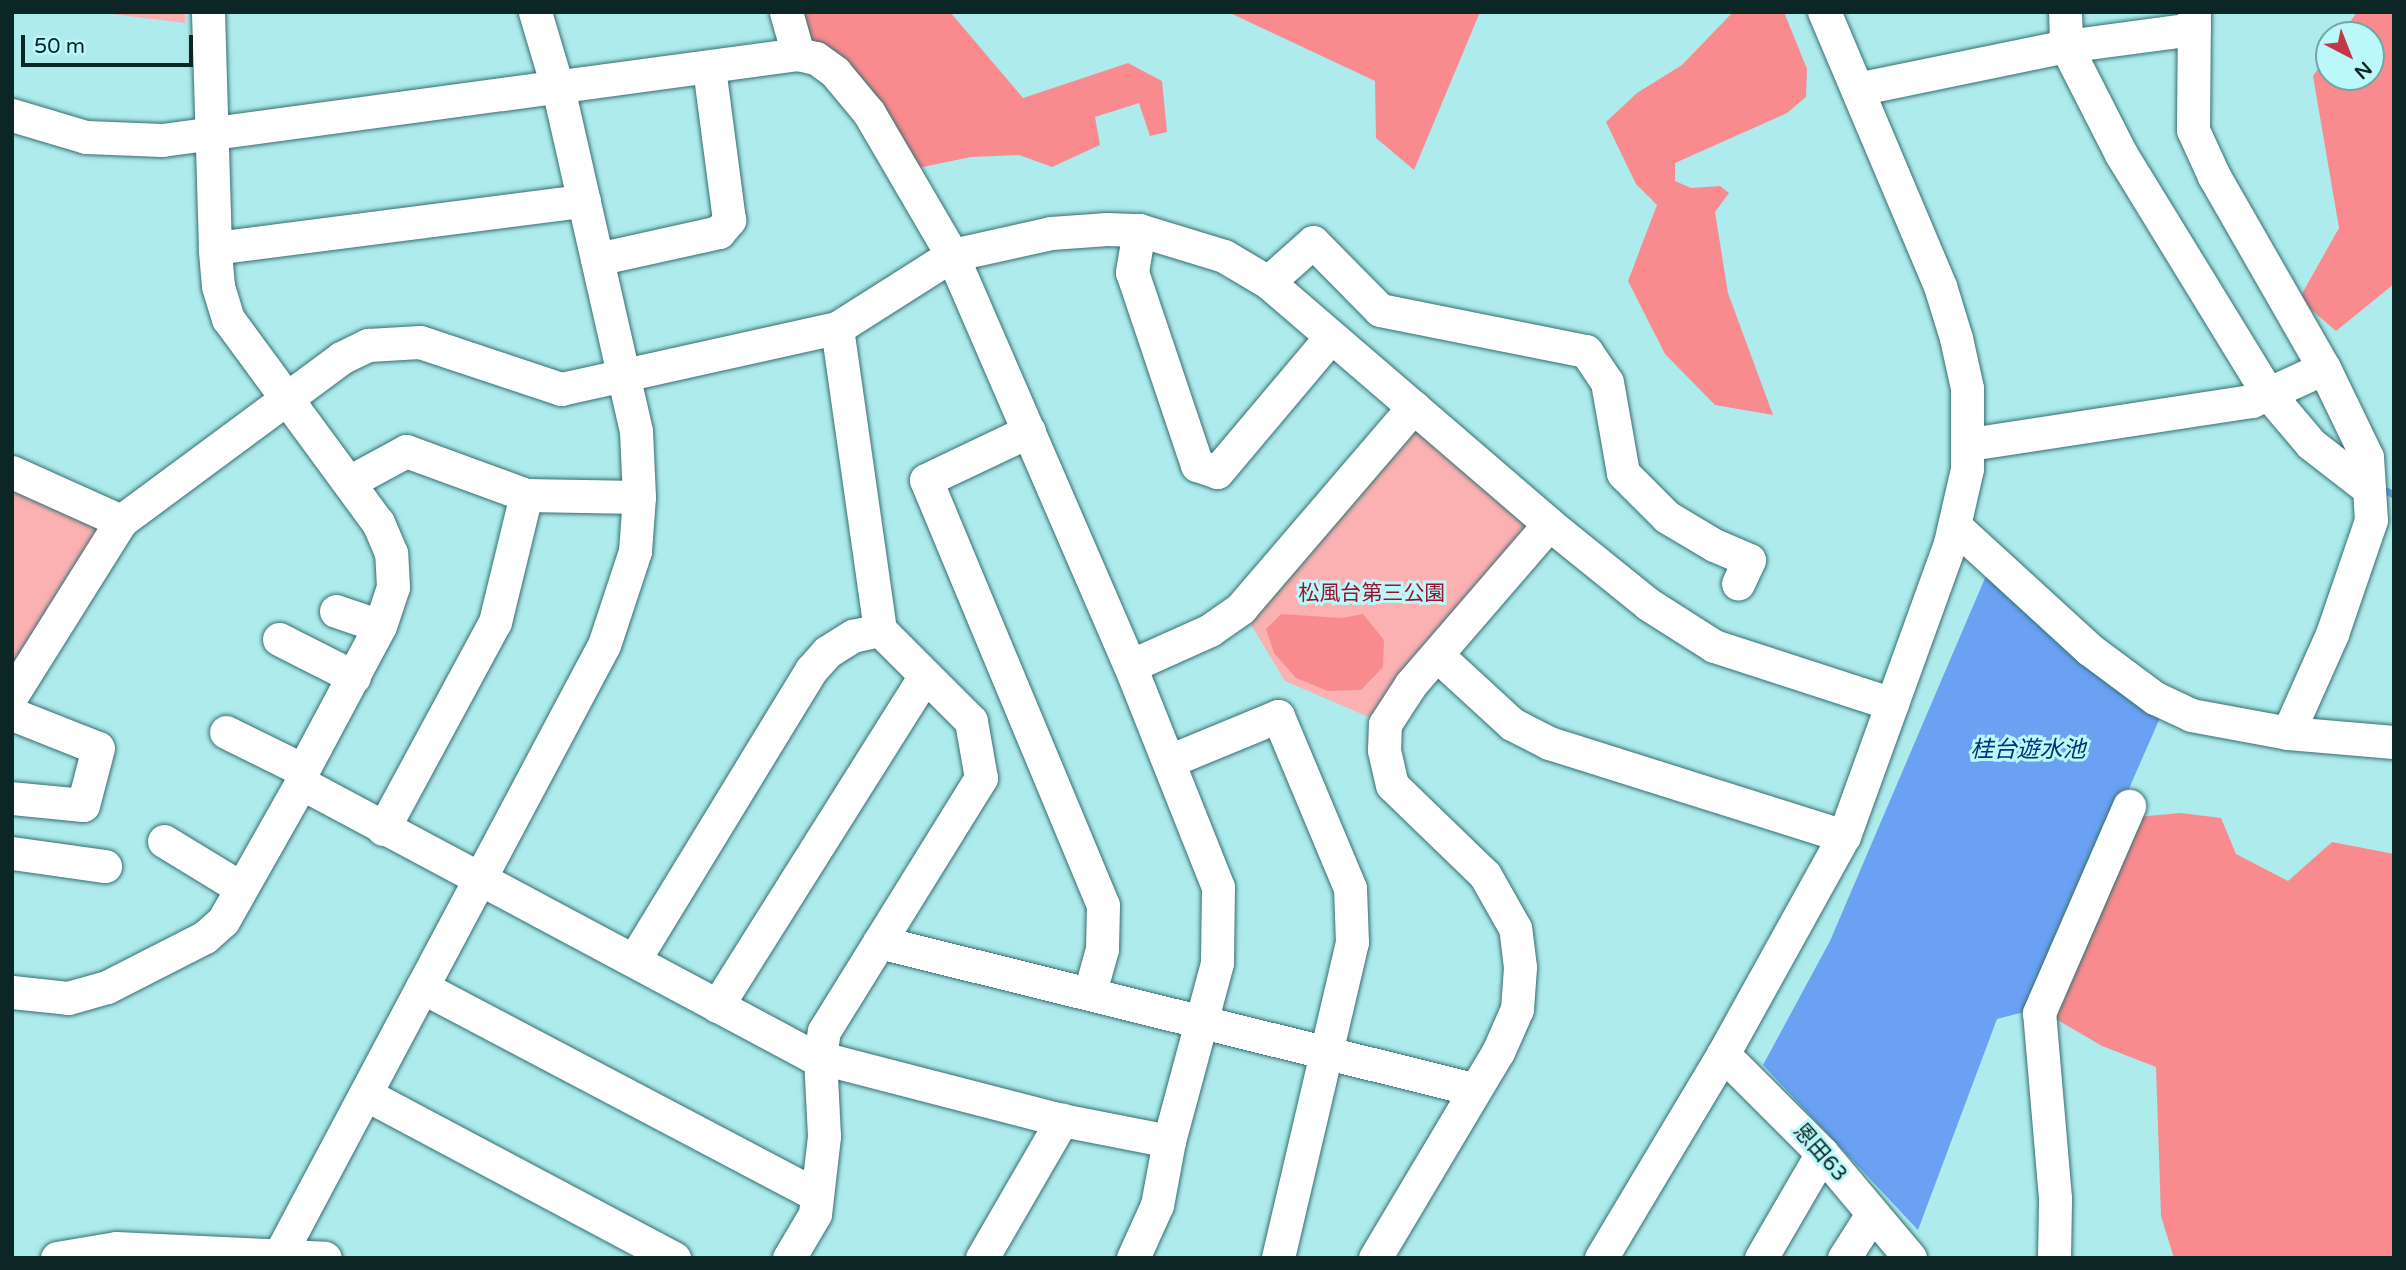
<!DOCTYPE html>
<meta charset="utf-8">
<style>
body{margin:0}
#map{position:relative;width:2406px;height:1270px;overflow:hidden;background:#aeebec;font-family:"Varela Round","Noto Sans JP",sans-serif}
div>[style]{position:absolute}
.green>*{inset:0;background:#fbb1b2}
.forest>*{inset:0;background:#f98b8f}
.water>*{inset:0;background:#6ba1f3}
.stream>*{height:7px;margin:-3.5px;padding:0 3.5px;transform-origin:3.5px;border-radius:3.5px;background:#6ba1f3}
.roads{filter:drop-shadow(0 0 2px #356f71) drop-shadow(0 0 2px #356f71)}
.minor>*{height:33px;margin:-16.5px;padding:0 16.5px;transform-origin:16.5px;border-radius:16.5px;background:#fff}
span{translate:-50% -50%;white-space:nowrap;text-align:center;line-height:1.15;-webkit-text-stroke:6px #bbf8fa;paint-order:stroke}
.park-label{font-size:21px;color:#98142d}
.street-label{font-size:21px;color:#0c2525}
.water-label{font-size:23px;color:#003279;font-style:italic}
.frame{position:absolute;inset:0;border:14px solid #0c2525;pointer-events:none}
.north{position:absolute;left:2315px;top:21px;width:70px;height:70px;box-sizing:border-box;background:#bbf8fa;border:2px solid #75a4a5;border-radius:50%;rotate:138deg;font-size:19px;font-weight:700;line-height:28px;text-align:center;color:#0c2525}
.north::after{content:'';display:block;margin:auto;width:24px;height:32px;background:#c63649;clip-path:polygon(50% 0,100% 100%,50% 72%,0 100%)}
.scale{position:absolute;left:21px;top:35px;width:172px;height:32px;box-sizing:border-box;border:4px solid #0c2525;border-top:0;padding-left:9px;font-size:21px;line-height:24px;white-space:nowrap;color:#0c2525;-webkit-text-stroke:5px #bbf8fa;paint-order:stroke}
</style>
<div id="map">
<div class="green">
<div style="clip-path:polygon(95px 12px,185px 12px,185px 23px)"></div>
<div style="clip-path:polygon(1413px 407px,1541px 523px,1385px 724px,1285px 681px,1241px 608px)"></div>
<div style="clip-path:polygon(12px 472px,121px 521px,12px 695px)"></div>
</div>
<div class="forest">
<div style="clip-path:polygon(800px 12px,950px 12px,1023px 98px,1128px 63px,1162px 81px,1167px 132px,1150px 136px,1139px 103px,1095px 117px,1100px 145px,1052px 167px,1019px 155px,971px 157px,918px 168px,809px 46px)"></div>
<div style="clip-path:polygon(1228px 12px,1480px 12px,1414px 170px,1376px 138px,1375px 81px)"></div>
<div style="clip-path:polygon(1733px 12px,1784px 12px,1807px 69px,1806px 97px,1787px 113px,1675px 163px,1675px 181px,1691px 188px,1720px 186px,1729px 193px,1715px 212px,1728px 293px,1773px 415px,1715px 405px,1665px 354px,1628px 281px,1657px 205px,1636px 184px,1606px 122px,1637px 93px,1682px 65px)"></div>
<div style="clip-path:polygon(2357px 12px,2394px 12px,2394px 284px,2336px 331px,2299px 299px,2339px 228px,2313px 76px,2329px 53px,2329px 77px,2371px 77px,2371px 35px,2341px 35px)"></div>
<div style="clip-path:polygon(1281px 614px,1342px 618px,1363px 614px,1384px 640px,1383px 667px,1361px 690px,1328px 691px,1296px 678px,1274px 653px,1266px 629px)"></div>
<div style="clip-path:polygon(2181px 813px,2221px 818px,2236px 854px,2288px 881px,2332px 842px,2394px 854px,2394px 1258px,2174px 1258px,2161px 1216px,2156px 1067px,2102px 1046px,2049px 1015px,2136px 817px)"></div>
</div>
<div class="water">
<div style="clip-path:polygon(1988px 571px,2163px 711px,2085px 889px,2024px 1012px,1997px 1019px,1918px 1230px,1763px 1065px,1830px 941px)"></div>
</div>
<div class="stream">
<div style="left:2387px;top:491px;width:8px;rotate:30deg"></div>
</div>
<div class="roads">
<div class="minor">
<div style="left:786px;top:12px;width:44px;rotate:74.1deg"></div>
<div style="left:2065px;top:12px;width:34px;rotate:88deg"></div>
<div style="left:2066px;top:46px;width:121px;rotate:63deg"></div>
<div style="left:2121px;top:154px;width:279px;rotate:58.5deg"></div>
<div style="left:2267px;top:392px;width:68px;rotate:49.8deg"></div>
<div style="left:2311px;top:444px;width:73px;rotate:37.8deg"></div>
<div style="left:2194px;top:12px;width:118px;rotate:90.5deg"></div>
<div style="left:2193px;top:130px;width:51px;rotate:65.5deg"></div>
<div style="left:2214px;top:176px;width:221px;rotate:60.2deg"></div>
<div style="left:2324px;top:368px;width:99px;rotate:64.2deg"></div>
<div style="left:2367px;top:457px;width:63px;rotate:86.4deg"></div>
<div style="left:2371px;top:520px;width:120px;rotate:108.9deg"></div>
<div style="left:2332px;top:634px;width:108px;rotate:114deg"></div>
<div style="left:1857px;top:89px;width:213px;rotate:-11.6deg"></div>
<div style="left:2066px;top:46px;width:129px;rotate:-7.6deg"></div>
<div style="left:12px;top:115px;width:77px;rotate:16.6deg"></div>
<div style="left:86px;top:137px;width:76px;rotate:2.3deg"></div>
<div style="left:162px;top:140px;width:642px;rotate:-7.7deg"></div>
<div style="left:798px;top:54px;width:18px;rotate:13deg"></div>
<div style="left:816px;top:58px;width:24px;rotate:36deg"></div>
<div style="left:835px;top:72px;width:53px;rotate:50.3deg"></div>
<div style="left:869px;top:113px;width:164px;rotate:59.7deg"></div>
<div style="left:952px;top:255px;width:448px;rotate:66.6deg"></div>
<div style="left:1130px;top:666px;width:238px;rotate:68.3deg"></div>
<div style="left:1218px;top:887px;width:76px;rotate:90.8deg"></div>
<div style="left:1217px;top:963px;width:184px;rotate:105.1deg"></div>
<div style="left:1169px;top:1141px;width:65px;rotate:100.6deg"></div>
<div style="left:1157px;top:1205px;width:58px;rotate:114.4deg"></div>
<div style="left:1139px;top:230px;width:43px;rotate:99.5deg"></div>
<div style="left:1132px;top:272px;width:204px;rotate:71.4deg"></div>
<div style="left:1197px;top:465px;width:21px;rotate:19deg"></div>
<div style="left:1217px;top:472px;width:175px;rotate:-49.9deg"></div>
<div style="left:215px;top:248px;width:372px;rotate:-7.3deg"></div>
<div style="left:597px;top:259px;width:125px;rotate:-12.5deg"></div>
<div style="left:719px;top:232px;width:16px;rotate:-50deg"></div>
<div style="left:729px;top:220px;width:153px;rotate:-97.5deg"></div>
<div style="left:1268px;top:282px;width:60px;rotate:-41.6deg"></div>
<div style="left:1313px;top:242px;width:95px;rotate:45.4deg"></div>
<div style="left:1380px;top:310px;width:210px;rotate:11.3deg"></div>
<div style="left:1586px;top:351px;width:37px;rotate:56deg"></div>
<div style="left:1607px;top:382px;width:92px;rotate:80deg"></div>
<div style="left:1623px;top:473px;width:62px;rotate:45deg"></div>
<div style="left:1667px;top:517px;width:55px;rotate:30.8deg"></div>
<div style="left:1714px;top:545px;width:38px;rotate:23deg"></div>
<div style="left:1749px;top:560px;width:26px;rotate:115deg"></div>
<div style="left:1029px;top:431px;width:114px;rotate:154.6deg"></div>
<div style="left:926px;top:480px;width:460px;rotate:67.4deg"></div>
<div style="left:1103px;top:905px;width:44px;rotate:91.3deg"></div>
<div style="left:1102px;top:949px;width:45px;rotate:105.6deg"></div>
<div style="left:1970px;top:444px;width:285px;rotate:-8.7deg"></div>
<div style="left:2252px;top:401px;width:79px;rotate:-24.6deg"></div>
<div style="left:12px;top:472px;width:120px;rotate:24.2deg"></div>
<div style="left:349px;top:482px;width:65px;rotate:-28.5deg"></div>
<div style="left:406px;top:451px;width:128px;rotate:20.1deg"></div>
<div style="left:526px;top:495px;width:113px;rotate:1deg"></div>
<div style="left:1956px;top:527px;width:180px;rotate:42.5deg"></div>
<div style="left:2089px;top:649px;width:82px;rotate:36.6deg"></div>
<div style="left:2155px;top:698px;width:40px;rotate:25deg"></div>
<div style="left:2191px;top:715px;width:99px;rotate:10.5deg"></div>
<div style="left:2288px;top:733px;width:106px;rotate:4.9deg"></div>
<div style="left:336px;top:611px;width:46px;rotate:18.8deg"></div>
<div style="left:279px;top:639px;width:84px;rotate:26.9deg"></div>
<div style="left:1438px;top:656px;width:100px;rotate:42.6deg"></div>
<div style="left:1512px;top:724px;width:42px;rotate:27.2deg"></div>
<div style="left:1549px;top:743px;width:309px;rotate:17.5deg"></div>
<div style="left:1130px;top:666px;width:88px;rotate:-24.2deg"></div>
<div style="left:1210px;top:630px;width:38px;rotate:-35deg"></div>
<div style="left:1241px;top:608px;width:265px;rotate:-49.4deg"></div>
<div style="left:12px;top:695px;width:205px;rotate:-57.9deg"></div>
<div style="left:121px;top:521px;width:274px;rotate:-36.5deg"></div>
<div style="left:341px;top:358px;width:30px;rotate:-26deg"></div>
<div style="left:368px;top:345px;width:52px;rotate:-3.3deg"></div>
<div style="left:420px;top:342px;width:149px;rotate:18.4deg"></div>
<div style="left:561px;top:389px;width:283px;rotate:-12.5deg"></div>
<div style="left:837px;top:328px;width:136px;rotate:-32.4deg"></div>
<div style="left:952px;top:255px;width:101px;rotate:-12.5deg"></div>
<div style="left:1051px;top:233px;width:56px;rotate:-4.1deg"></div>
<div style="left:1107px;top:229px;width:32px;rotate:2deg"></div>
<div style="left:1139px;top:230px;width:89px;rotate:17deg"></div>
<div style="left:1224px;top:256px;width:51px;rotate:30.6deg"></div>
<div style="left:1268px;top:282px;width:371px;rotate:40.7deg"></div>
<div style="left:1549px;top:524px;width:127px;rotate:38.9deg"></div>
<div style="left:1648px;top:604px;width:78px;rotate:32.5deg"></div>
<div style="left:1714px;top:646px;width:187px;rotate:18deg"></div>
<div style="left:12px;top:714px;width:92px;rotate:21.6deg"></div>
<div style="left:98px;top:748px;width:59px;rotate:104.7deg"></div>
<div style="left:83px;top:805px;width:71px;rotate:-174.4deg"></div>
<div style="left:226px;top:732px;width:86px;rotate:26.3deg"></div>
<div style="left:1169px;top:761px;width:118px;rotate:-22.4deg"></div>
<div style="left:1278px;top:716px;width:186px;rotate:67.3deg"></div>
<div style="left:1350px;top:888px;width:54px;rotate:87.9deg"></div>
<div style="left:1352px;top:942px;width:325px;rotate:103.2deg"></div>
<div style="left:301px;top:783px;width:577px;rotate:28.12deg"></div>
<div style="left:810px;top:1055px;width:260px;rotate:14.5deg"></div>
<div style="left:1062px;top:1120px;width:109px;rotate:11.1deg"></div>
<div style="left:383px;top:829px;width:235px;rotate:-61.6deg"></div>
<div style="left:495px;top:622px;width:131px;rotate:-76.3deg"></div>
<div style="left:164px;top:841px;width:90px;rotate:31.4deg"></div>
<div style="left:12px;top:853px;width:94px;rotate:8deg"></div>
<div style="left:879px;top:942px;width:612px;rotate:13.9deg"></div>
<div style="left:634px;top:960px;width:340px;rotate:-58.6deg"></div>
<div style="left:811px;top:670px;width:24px;rotate:-48deg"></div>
<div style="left:827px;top:652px;width:31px;rotate:-32deg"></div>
<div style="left:853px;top:636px;width:28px;rotate:-13deg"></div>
<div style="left:422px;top:987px;width:446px;rotate:27.8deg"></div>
<div style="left:12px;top:992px;width:56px;rotate:6.1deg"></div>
<div style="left:68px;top:998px;width:41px;rotate:-15.8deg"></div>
<div style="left:107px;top:987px;width:110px;rotate:-27deg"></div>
<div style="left:205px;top:937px;width:24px;rotate:-42deg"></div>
<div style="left:223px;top:921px;width:159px;rotate:-60.5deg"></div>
<div style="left:301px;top:783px;width:13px;rotate:-81deg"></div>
<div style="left:303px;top:770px;width:163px;rotate:-61.9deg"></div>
<div style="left:380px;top:626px;width:41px;rotate:-71.6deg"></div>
<div style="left:393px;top:587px;width:34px;rotate:-93deg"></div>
<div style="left:391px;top:553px;width:33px;rotate:-113deg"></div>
<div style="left:378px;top:523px;width:253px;rotate:-126.3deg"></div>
<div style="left:228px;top:319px;width:34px;rotate:-107deg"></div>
<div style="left:218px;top:286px;width:38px;rotate:-95deg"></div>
<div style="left:215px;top:248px;width:236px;rotate:-91.7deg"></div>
<div style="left:717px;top:1006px;width:389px;rotate:-57.8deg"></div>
<div style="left:1723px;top:1054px;width:140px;rotate:45deg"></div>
<div style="left:1822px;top:1153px;width:137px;rotate:50deg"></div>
<div style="left:367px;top:1095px;width:348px;rotate:28deg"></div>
<div style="left:280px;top:1254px;width:690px;rotate:-61.99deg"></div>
<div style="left:604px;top:645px;width:99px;rotate:-71.7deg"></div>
<div style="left:635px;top:551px;width:54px;rotate:-85.8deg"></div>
<div style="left:639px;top:497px;width:66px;rotate:-92.6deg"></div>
<div style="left:636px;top:431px;width:344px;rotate:-102.8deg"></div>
<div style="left:560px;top:96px;width:88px;rotate:-106.6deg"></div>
<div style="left:57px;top:1258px;width:60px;rotate:-9.6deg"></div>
<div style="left:116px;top:1248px;width:209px;rotate:2.7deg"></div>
<div style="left:789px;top:1258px;width:51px;rotate:-59.4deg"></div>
<div style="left:815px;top:1214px;width:79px;rotate:-83.4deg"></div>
<div style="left:824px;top:1136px;width:78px;rotate:-92.9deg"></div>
<div style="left:820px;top:1058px;width:27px;rotate:-82deg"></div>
<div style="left:824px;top:1031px;width:298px;rotate:-58.2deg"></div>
<div style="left:981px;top:778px;width:58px;rotate:-100deg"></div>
<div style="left:971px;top:721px;width:129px;rotate:-135deg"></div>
<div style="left:880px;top:630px;width:305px;rotate:-98.1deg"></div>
<div style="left:982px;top:1258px;width:160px;rotate:-59.9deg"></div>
<div style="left:1375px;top:1258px;width:240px;rotate:-59.2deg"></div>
<div style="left:1498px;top:1052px;width:47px;rotate:-66.2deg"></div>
<div style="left:1517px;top:1009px;width:42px;rotate:-85.9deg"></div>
<div style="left:1520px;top:967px;width:39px;rotate:-97deg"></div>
<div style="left:1515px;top:928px;width:61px;rotate:-119.5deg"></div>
<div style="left:1485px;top:875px;width:129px;rotate:-135.9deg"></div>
<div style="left:1392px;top:785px;width:36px;rotate:-103deg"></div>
<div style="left:1384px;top:750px;width:26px;rotate:-88deg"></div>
<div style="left:1385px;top:724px;width:48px;rotate:-57deg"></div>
<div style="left:1411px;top:684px;width:211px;rotate:-49.2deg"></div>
<div style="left:1601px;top:1258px;width:238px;rotate:-59.1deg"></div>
<div style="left:1723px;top:1054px;width:249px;rotate:-61deg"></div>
<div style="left:1844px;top:836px;width:312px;rotate:-70.1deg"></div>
<div style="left:1950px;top:543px;width:76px;rotate:-77.1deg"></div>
<div style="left:1967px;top:469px;width:81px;rotate:-90deg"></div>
<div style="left:1967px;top:388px;width:51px;rotate:-102.4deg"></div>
<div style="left:1956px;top:338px;width:54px;rotate:-107.1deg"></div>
<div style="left:1940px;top:286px;width:298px;rotate:-112.9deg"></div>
<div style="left:1761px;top:1258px;width:121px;rotate:-59.8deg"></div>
<div style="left:1844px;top:1258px;width:52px;rotate:-57.5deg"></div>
<div style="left:2054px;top:1258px;width:60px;rotate:-89deg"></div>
<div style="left:2055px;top:1198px;width:186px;rotate:-94.9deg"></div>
<div style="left:2039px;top:1013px;width:226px;rotate:-66.5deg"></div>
</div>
</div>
<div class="park-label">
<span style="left:1372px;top:594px">松風台第三公園</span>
</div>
<div class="street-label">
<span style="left:1820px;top:1153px;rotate:49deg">恩田63</span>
</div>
<div class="water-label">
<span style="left:2028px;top:750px">桂台遊水池</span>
</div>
<div class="frame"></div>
<div class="north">N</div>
<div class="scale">50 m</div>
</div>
